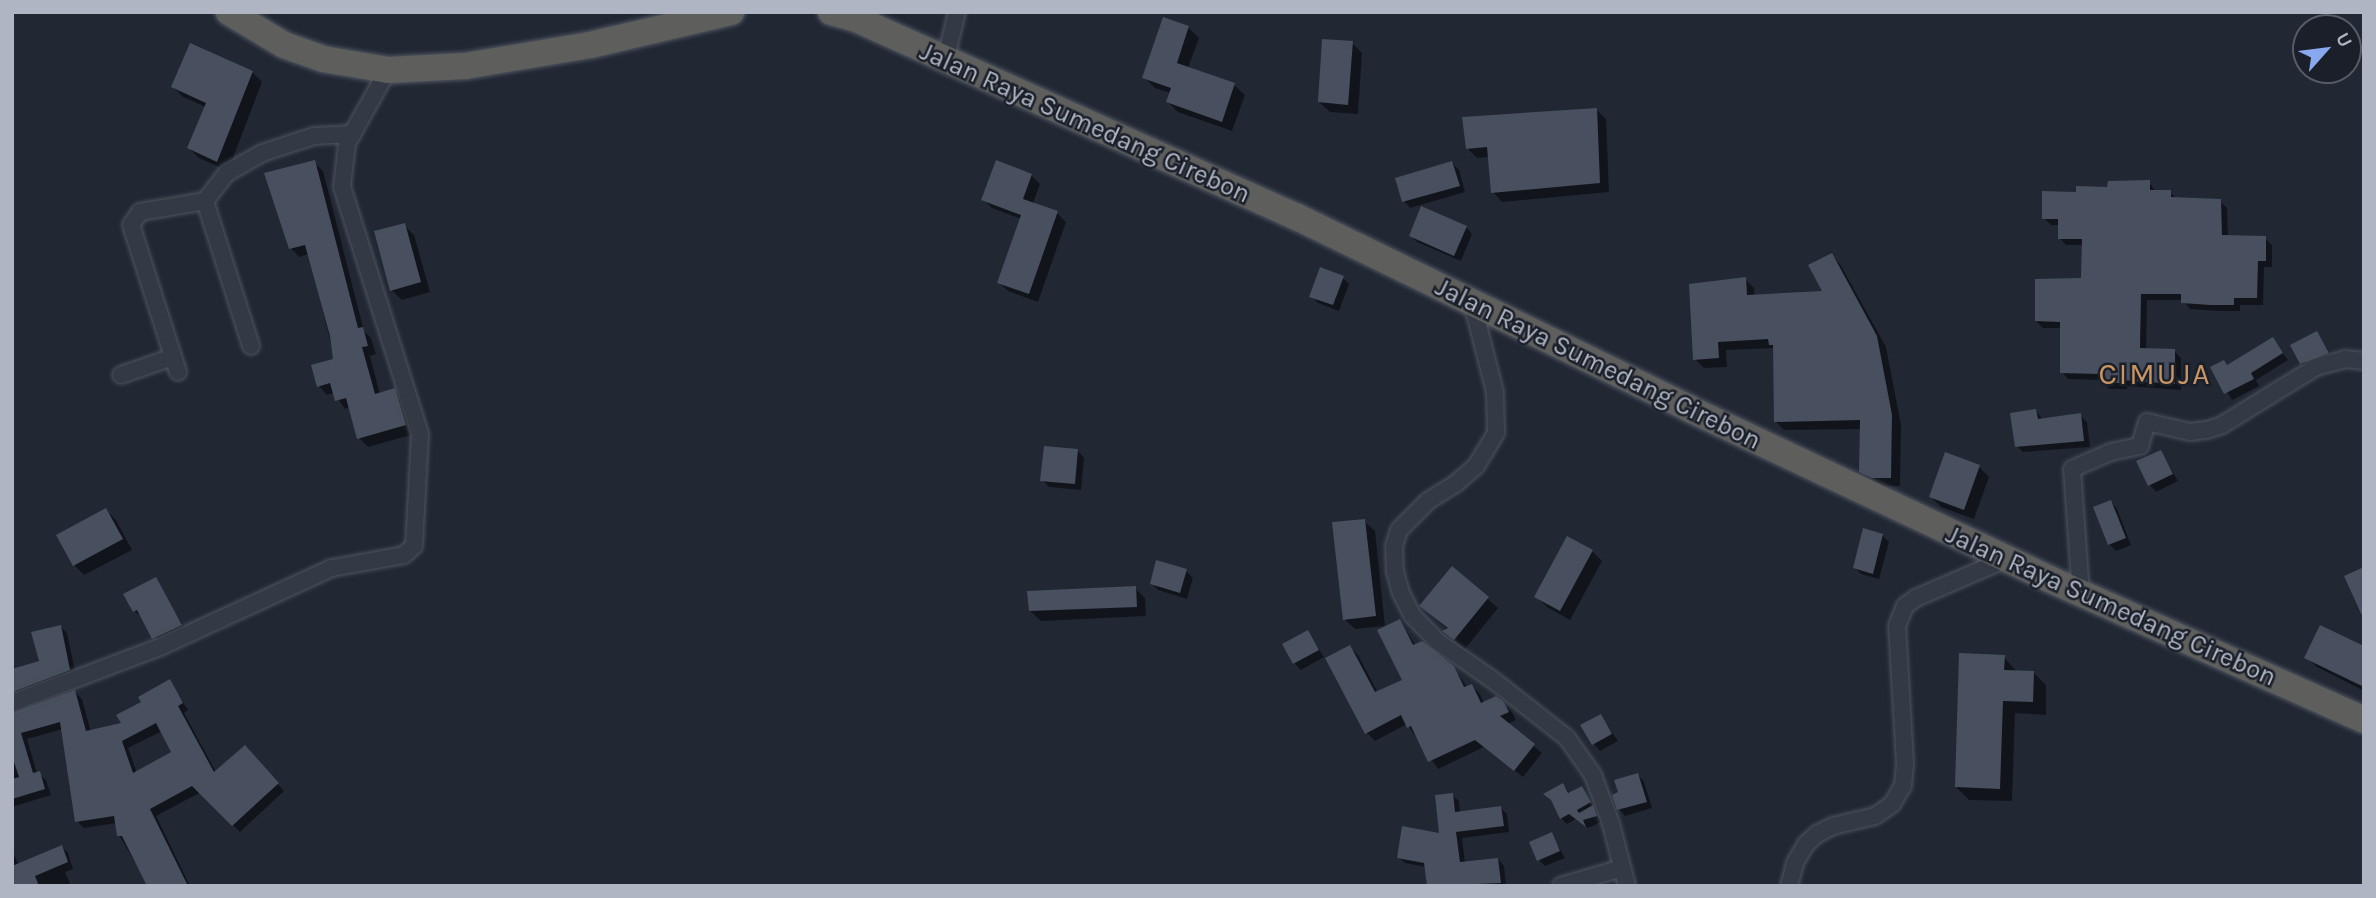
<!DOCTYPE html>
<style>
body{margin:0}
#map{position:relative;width:2376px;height:898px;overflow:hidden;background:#212834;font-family:Karla,sans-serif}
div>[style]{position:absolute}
.shadow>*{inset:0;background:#0007}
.building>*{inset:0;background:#484f5e}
.roads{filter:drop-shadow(0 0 2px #4f5560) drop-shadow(0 0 2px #4f5560)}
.minor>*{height:16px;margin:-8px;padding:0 8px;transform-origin:8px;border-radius:8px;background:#343a45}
.trunk>*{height:26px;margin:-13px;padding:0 13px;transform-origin:13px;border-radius:13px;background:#5e5e5c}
span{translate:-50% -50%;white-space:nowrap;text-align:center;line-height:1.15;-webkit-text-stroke:5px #1a1f2a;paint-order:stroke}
.street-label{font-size:26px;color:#afb5c2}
.quarter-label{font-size:30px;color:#c89563;letter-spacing:2px}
.frame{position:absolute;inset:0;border:14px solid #afb5c2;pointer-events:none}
.north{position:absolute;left:2292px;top:14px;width:70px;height:70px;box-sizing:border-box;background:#1a1f2a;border:2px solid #565b67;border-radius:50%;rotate:62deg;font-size:19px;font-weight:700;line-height:28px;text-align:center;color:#afb5c2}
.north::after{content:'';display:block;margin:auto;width:24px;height:32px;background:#88a9ed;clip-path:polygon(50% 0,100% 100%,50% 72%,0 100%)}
</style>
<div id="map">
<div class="shadow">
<div style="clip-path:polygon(1165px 19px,1189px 28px,1199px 38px,1188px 68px,1234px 85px,1245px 95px,1232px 131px,1178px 112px,1168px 102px,1171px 93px,1155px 88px,1144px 77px)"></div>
<div style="clip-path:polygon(1352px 43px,1362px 53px,1358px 114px,1330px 112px,1319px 102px)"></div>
<div style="clip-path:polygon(252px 72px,262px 82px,228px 171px,199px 158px,189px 148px,206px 107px,183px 97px,173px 87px)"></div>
<div style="clip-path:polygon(1596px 109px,1606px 119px,1609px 192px,1502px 202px,1493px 192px,1489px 157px,1477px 158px,1468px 149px)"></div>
<div style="clip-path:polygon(314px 162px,323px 171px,364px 331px,371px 338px,376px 354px,370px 356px,380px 394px,394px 390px,403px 399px,414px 434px,368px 447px,359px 438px,350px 407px,345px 409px,334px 393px,327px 395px,319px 386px,335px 360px,309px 254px,299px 257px,291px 248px)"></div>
<div style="clip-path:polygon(1452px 163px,1459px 170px,1465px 192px,1410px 208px,1404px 201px)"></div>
<div style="clip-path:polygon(1031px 175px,1040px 184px,1033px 203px,1057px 213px,1066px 222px,1038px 302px,1008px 291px,999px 283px,1021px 219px,992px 208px,983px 199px)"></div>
<div style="clip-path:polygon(2149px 182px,2156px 192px,2170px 192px,2177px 199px,2220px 201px,2227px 208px,2228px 237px,2265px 238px,2272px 245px,2272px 267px,2264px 267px,2263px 305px,2240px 305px,2240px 311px,2219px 311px,2190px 309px,2183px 300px,2147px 300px,2146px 350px,2174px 351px,2181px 358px,2181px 390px,2127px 386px,2127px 389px,2109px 389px,2102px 380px,2068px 379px,2062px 372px,2062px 328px,2043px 328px,2036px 321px,2083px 280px,2083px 245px,2066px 245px,2060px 238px,2060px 225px,2051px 225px,2044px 218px,2077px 193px)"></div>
<div style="clip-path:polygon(404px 225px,414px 235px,430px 292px,402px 300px,391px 290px)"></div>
<div style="clip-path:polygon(1466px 227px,1472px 234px,1461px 261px,1417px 242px,1411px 236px)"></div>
<div style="clip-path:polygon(1831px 255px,1840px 264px,1886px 347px,1901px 425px,1900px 486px,1882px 486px,1861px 471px,1862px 429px,1784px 430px,1775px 421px,1775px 348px,1726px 350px,1727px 367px,1704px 368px,1695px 359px,1745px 279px,1754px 288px,1755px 296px,1824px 293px)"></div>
<div style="clip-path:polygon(1343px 278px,1349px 284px,1339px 311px,1318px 303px,1311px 296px)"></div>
<div style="clip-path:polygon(2317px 333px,2334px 359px,2308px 370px,2302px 363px)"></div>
<div style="clip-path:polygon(2272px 339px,2288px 360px,2256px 380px,2259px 386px,2232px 400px,2212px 368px,2228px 367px)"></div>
<div style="clip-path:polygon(2036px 411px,2043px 420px,2080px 415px,2087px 422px,2090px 447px,2023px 452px,2017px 446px)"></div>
<div style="clip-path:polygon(1078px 451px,1084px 458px,1081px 490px,1049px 487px,1042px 480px)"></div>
<div style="clip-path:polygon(2161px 452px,2178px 481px,2156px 492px,2150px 485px)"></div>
<div style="clip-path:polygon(1979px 467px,1989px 477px,1974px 519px,1941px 507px,1931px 497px)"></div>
<div style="clip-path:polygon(2111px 502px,2117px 509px,2131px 545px,2116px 551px,2109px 544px)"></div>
<div style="clip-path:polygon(106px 510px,116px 520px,132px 550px,84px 575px,74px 565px)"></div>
<div style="clip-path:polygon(1364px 521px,1375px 531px,1385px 626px,1355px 629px,1344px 619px)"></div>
<div style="clip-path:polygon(1882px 535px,1889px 542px,1879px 579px,1861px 574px,1855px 568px)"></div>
<div style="clip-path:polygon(1592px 551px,1602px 561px,1570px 620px,1547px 607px,1537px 597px)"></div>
<div style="clip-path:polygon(1452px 568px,1498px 608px,1465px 649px,1445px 632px,1449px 630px,1421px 606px)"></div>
<div style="clip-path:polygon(1186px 571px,1193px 578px,1187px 599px,1158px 590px,1151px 583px)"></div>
<div style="clip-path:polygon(155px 579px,187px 632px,160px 644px,142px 617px,134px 611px)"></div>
<div style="clip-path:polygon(1135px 588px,1145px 598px,1146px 616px,1041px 621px,1030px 611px)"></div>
<div style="clip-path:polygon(1400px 621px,1416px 646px,1453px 667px,1468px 688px,1472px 686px,1480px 694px,1484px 704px,1503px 703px,1512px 712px,1516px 720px,1507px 724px,1542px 753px,1523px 777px,1484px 747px,1438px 769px,1407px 724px,1375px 741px,1367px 733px,1349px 647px,1358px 655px,1378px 693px,1404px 681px)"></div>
<div style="clip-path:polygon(60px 626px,67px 633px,76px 676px,22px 697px,15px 690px,41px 662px)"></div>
<div style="clip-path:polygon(1308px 632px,1324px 657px,1301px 670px,1294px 663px)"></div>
<div style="clip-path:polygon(2364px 648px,2364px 691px,2317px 667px,2306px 657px)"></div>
<div style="clip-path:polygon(2004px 657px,2017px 672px,2034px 673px,2046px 685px,2046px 715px,2015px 713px,2012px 801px,1969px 800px,1956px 787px)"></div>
<div style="clip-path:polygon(evenodd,170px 682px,188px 710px,184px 713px,216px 772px,251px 754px,284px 791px,240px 832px,201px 792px,156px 816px,190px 886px,149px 886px,119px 835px,117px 823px,84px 828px,77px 821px,63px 729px,27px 739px,37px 773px,46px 780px,51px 795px,12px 807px,12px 714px,75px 692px,82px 699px,91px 732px,123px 724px,143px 702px,170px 682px,162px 731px,174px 753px,137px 773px,128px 748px,162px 731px)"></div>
<div style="clip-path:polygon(1600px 716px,1618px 741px,1600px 751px,1594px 744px)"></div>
<div style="clip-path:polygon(1638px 775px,1644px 782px,1652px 808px,1625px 816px,1619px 809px)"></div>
<div style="clip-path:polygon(1563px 785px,1570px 794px,1582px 788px,1601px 822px,1588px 828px,1576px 819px,1567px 824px,1561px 818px)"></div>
<div style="clip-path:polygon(1452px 795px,1459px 801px,1460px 813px,1501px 808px,1507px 814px,1509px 832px,1462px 838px,1465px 863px,1498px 859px,1504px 866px,1506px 886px,1429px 886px,1426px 867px,1405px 863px,1398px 857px,1441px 835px)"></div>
<div style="clip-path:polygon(1551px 834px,1565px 858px,1545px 866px,1539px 860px)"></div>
<div style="clip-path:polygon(62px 847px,68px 853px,73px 869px,65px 872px,71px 886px,12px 886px,12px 851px,19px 865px)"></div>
</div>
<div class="building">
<div style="clip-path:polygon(1163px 17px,1189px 26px,1177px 63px,1235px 83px,1222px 122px,1166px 102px,1171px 88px,1142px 78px)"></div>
<div style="clip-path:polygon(1322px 39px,1353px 41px,1348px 105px,1318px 102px)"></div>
<div style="clip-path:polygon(190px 43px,253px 71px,217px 162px,187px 148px,206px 103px,171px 87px)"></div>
<div style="clip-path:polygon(1597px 108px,1600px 183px,1491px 193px,1487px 147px,1466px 149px,1462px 117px)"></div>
<div style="clip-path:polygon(315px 160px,358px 328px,363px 327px,368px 346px,362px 347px,375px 394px,395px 388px,406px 425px,357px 439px,346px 398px,335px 401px,330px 383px,317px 387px,311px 365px,333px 359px,330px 336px,305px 245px,289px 249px,264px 173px)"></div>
<div style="clip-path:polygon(996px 160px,1032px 174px,1023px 199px,1058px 211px,1029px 294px,997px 283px,1021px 215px,981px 200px)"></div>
<div style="clip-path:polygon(1452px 161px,1460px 186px,1402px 202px,1395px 178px)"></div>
<div style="clip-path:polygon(2150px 180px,2150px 190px,2171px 190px,2171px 197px,2221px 199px,2222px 235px,2266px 236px,2266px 261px,2258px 261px,2257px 298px,2234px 298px,2234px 305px,2211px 305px,2181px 303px,2181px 294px,2141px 294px,2140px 348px,2175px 349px,2175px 384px,2121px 380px,2121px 383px,2100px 383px,2100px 374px,2060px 373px,2060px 322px,2035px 321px,2035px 279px,2081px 278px,2082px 239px,2058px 239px,2058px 219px,2042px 219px,2042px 191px,2076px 192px,2076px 186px,2107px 187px,2108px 181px)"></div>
<div style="clip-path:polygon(1421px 206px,1467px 226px,1454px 256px,1409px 236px)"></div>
<div style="clip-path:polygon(405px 223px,421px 282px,390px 291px,374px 231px)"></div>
<div style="clip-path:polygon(1832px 253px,1877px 336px,1892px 415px,1891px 478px,1872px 478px,1859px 472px,1860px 420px,1774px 422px,1773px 345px,1769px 345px,1768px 339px,1718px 342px,1719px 358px,1693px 360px,1689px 284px,1746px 277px,1747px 295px,1822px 291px,1808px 265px)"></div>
<div style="clip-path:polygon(1320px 267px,1344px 276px,1333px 305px,1309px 297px)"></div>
<div style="clip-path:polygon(2317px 331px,2329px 353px,2300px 364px,2290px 345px)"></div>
<div style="clip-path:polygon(2273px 337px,2283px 353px,2251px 373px,2254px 379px,2224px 394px,2210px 367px,2224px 360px,2227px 365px)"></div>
<div style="clip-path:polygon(2036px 409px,2038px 419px,2081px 413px,2084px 441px,2015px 447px,2010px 413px)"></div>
<div style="clip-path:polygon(1044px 446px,1078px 449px,1075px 484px,1040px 481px)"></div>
<div style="clip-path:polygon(2161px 450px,2173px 474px,2148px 486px,2136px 461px)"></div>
<div style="clip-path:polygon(1945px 452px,1980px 465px,1964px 510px,1929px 497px)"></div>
<div style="clip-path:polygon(2111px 500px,2126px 538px,2108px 545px,2093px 507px)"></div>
<div style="clip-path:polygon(106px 508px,123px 539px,73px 566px,56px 535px)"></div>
<div style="clip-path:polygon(1365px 519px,1376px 616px,1343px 620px,1332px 522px)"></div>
<div style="clip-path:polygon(1863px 528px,1883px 534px,1873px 574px,1853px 568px)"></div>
<div style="clip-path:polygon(1567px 536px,1593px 550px,1560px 611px,1534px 597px)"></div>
<div style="clip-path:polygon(1156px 560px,1187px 569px,1180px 593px,1150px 584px)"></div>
<div style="clip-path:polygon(1452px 566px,1489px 597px,1454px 640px,1442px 631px,1448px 628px,1419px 606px)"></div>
<div style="clip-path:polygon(2364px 567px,2364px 620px,2344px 576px)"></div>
<div style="clip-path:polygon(156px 577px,182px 625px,152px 639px,137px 610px,133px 612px,123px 594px)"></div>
<div style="clip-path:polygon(1136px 586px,1137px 607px,1029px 611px,1027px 591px)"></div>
<div style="clip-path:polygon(1400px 619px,1413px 645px,1422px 641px,1454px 666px,1464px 687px,1472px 684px,1481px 703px,1496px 696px,1504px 702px,1509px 712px,1500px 716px,1535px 744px,1514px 771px,1475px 740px,1428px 762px,1411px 726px,1407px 728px,1401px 715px,1365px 734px,1325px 658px,1350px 645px,1375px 692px,1402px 680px,1377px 630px)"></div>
<div style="clip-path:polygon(61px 625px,70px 670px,12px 692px,12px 669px,39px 661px,31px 632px)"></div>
<div style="clip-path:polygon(2320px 625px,2364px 646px,2364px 687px,2304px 658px)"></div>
<div style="clip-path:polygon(1308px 630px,1319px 650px,1293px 664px,1282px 644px)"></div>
<div style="clip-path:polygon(1959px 653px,2005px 655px,2004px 670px,2034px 671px,2033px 702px,2003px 701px,2000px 789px,1955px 787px)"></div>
<div style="clip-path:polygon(evenodd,170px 679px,183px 703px,178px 706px,214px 772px,245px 745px,279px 783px,232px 826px,192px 786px,150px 809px,188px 886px,147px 886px,122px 836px,117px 836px,114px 816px,75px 822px,60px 722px,21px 733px,33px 773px,40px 771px,45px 789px,12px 799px,12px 779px,19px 777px,12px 756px,12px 713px,75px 690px,86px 731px,121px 723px,116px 715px,141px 702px,138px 697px,170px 679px,156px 723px,171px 752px,133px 773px,122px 741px,156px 723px)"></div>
<div style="clip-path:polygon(1601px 714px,1612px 734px,1592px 745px,1580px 725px)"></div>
<div style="clip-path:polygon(1638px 773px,1647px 802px,1617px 810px,1612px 795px,1618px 792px,1614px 780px)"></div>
<div style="clip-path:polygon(1563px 783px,1568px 793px,1582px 786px,1591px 802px,1577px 810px,1579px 813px,1593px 805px,1597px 816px,1583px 820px,1586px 827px,1569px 814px,1560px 819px,1551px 800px,1543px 794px)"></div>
<div style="clip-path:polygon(1453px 793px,1455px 812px,1501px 806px,1504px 826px,1456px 832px,1460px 862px,1498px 858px,1501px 883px,1427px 886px,1424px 863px,1397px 858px,1402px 826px,1439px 833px,1435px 795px)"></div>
<div style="clip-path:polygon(1552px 832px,1560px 851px,1537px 861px,1529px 842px)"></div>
<div style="clip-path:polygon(62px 845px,68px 862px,35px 876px,39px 886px,12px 886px,12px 866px)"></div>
</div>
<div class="roads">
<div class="minor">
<div style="left:945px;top:61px;width:50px;rotate:-76.2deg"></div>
<div style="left:1472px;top:302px;width:93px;rotate:75.7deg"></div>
<div style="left:1495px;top:392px;width:41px;rotate:88.6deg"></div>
<div style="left:1496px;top:433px;width:39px;rotate:121deg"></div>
<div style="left:1476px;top:466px;width:28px;rotate:139deg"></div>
<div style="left:1455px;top:484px;width:32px;rotate:148deg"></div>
<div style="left:1428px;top:501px;width:41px;rotate:135deg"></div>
<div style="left:1399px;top:530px;width:17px;rotate:107deg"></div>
<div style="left:1394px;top:546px;width:25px;rotate:88deg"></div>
<div style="left:1395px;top:571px;width:23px;rotate:75deg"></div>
<div style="left:1401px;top:593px;width:25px;rotate:63deg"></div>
<div style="left:1412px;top:615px;width:36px;rotate:46deg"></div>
<div style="left:1437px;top:641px;width:68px;rotate:34.9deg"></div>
<div style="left:1493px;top:680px;width:94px;rotate:38.1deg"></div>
<div style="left:1567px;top:738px;width:45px;rotate:54.9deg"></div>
<div style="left:1593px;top:775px;width:52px;rotate:69.8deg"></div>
<div style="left:1611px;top:824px;width:64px;rotate:75.5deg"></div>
<div style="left:251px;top:346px;width:152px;rotate:-107.6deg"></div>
<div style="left:205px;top:201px;width:36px;rotate:-52deg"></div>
<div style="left:227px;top:173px;width:40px;rotate:-29.7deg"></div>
<div style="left:262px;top:153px;width:55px;rotate:-18.1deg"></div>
<div style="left:314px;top:136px;width:39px;rotate:-3deg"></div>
<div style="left:178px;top:372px;width:154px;rotate:-107.7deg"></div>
<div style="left:131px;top:225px;width:16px;rotate:-55deg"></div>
<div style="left:140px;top:212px;width:66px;rotate:-9.6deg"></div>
<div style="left:121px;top:375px;width:55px;rotate:-19.1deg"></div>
<div style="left:2081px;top:594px;width:125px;rotate:-94.1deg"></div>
<div style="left:2072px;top:469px;width:43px;rotate:-23.6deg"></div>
<div style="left:2111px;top:452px;width:30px;rotate:-12deg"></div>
<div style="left:2140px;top:446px;width:25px;rotate:-74deg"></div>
<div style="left:2147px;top:422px;width:44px;rotate:13.1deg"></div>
<div style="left:2190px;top:432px;width:17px;rotate:-7deg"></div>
<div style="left:2207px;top:430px;width:16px;rotate:-18deg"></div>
<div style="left:2222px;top:425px;width:110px;rotate:-31.7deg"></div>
<div style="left:2316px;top:367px;width:30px;rotate:-15deg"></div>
<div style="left:2345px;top:359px;width:19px;rotate:6deg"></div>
<div style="left:12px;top:703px;width:158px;rotate:-20.7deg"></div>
<div style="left:160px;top:647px;width:189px;rotate:-24.7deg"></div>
<div style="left:332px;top:568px;width:73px;rotate:-10.2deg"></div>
<div style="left:404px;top:555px;width:13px;rotate:-42deg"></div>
<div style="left:414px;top:546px;width:112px;rotate:-86.9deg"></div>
<div style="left:420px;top:434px;width:259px;rotate:-107.5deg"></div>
<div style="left:342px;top:187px;width:44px;rotate:-83.5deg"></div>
<div style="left:347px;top:143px;width:84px;rotate:-60.7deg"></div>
<div style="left:1561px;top:886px;width:64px;rotate:-16.4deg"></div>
<div style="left:1789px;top:886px;width:24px;rotate:-75deg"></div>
<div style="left:1795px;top:863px;width:22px;rotate:-60deg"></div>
<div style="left:1806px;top:844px;width:15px;rotate:-42deg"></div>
<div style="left:1817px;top:834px;width:18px;rotate:-27deg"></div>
<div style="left:1833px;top:826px;width:43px;rotate:-13.4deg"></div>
<div style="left:1875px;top:816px;width:21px;rotate:-35deg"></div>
<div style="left:1892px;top:804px;width:21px;rotate:-59deg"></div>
<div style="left:1903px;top:786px;width:23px;rotate:-85deg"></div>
<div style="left:1905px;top:763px;width:137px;rotate:-93.3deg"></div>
<div style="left:1897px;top:626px;width:22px;rotate:-68deg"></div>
<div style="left:1905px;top:606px;width:14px;rotate:-36deg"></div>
<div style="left:1916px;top:598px;width:98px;rotate:-23.4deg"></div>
</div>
<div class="trunk">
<div style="left:229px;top:12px;width:64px;rotate:31deg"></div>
<div style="left:284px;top:45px;width:41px;rotate:19.7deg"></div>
<div style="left:323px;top:59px;width:66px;rotate:9.6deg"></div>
<div style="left:388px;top:70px;width:77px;rotate:-3deg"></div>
<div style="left:465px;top:66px;width:127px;rotate:-9.5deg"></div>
<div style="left:590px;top:45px;width:145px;rotate:-13.2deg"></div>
<div style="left:831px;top:12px;width:24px;rotate:15deg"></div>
<div style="left:854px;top:18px;width:486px;rotate:24.2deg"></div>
<div style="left:1297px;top:217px;width:437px;rotate:26deg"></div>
<div style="left:1690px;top:409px;width:397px;rotate:25.3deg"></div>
<div style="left:2049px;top:579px;width:345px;rotate:24.1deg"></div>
</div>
</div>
<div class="street-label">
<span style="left:1085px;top:123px;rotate:24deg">Jalan Raya Sumedang Cirebon</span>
<span style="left:1598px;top:364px;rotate:26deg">Jalan Raya Sumedang Cirebon</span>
<span style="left:2111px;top:606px;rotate:24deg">Jalan Raya Sumedang Cirebon</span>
</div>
<div class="quarter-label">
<span style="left:2155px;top:374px">CIMUJA</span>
</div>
<div class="frame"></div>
<div class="north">U</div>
</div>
